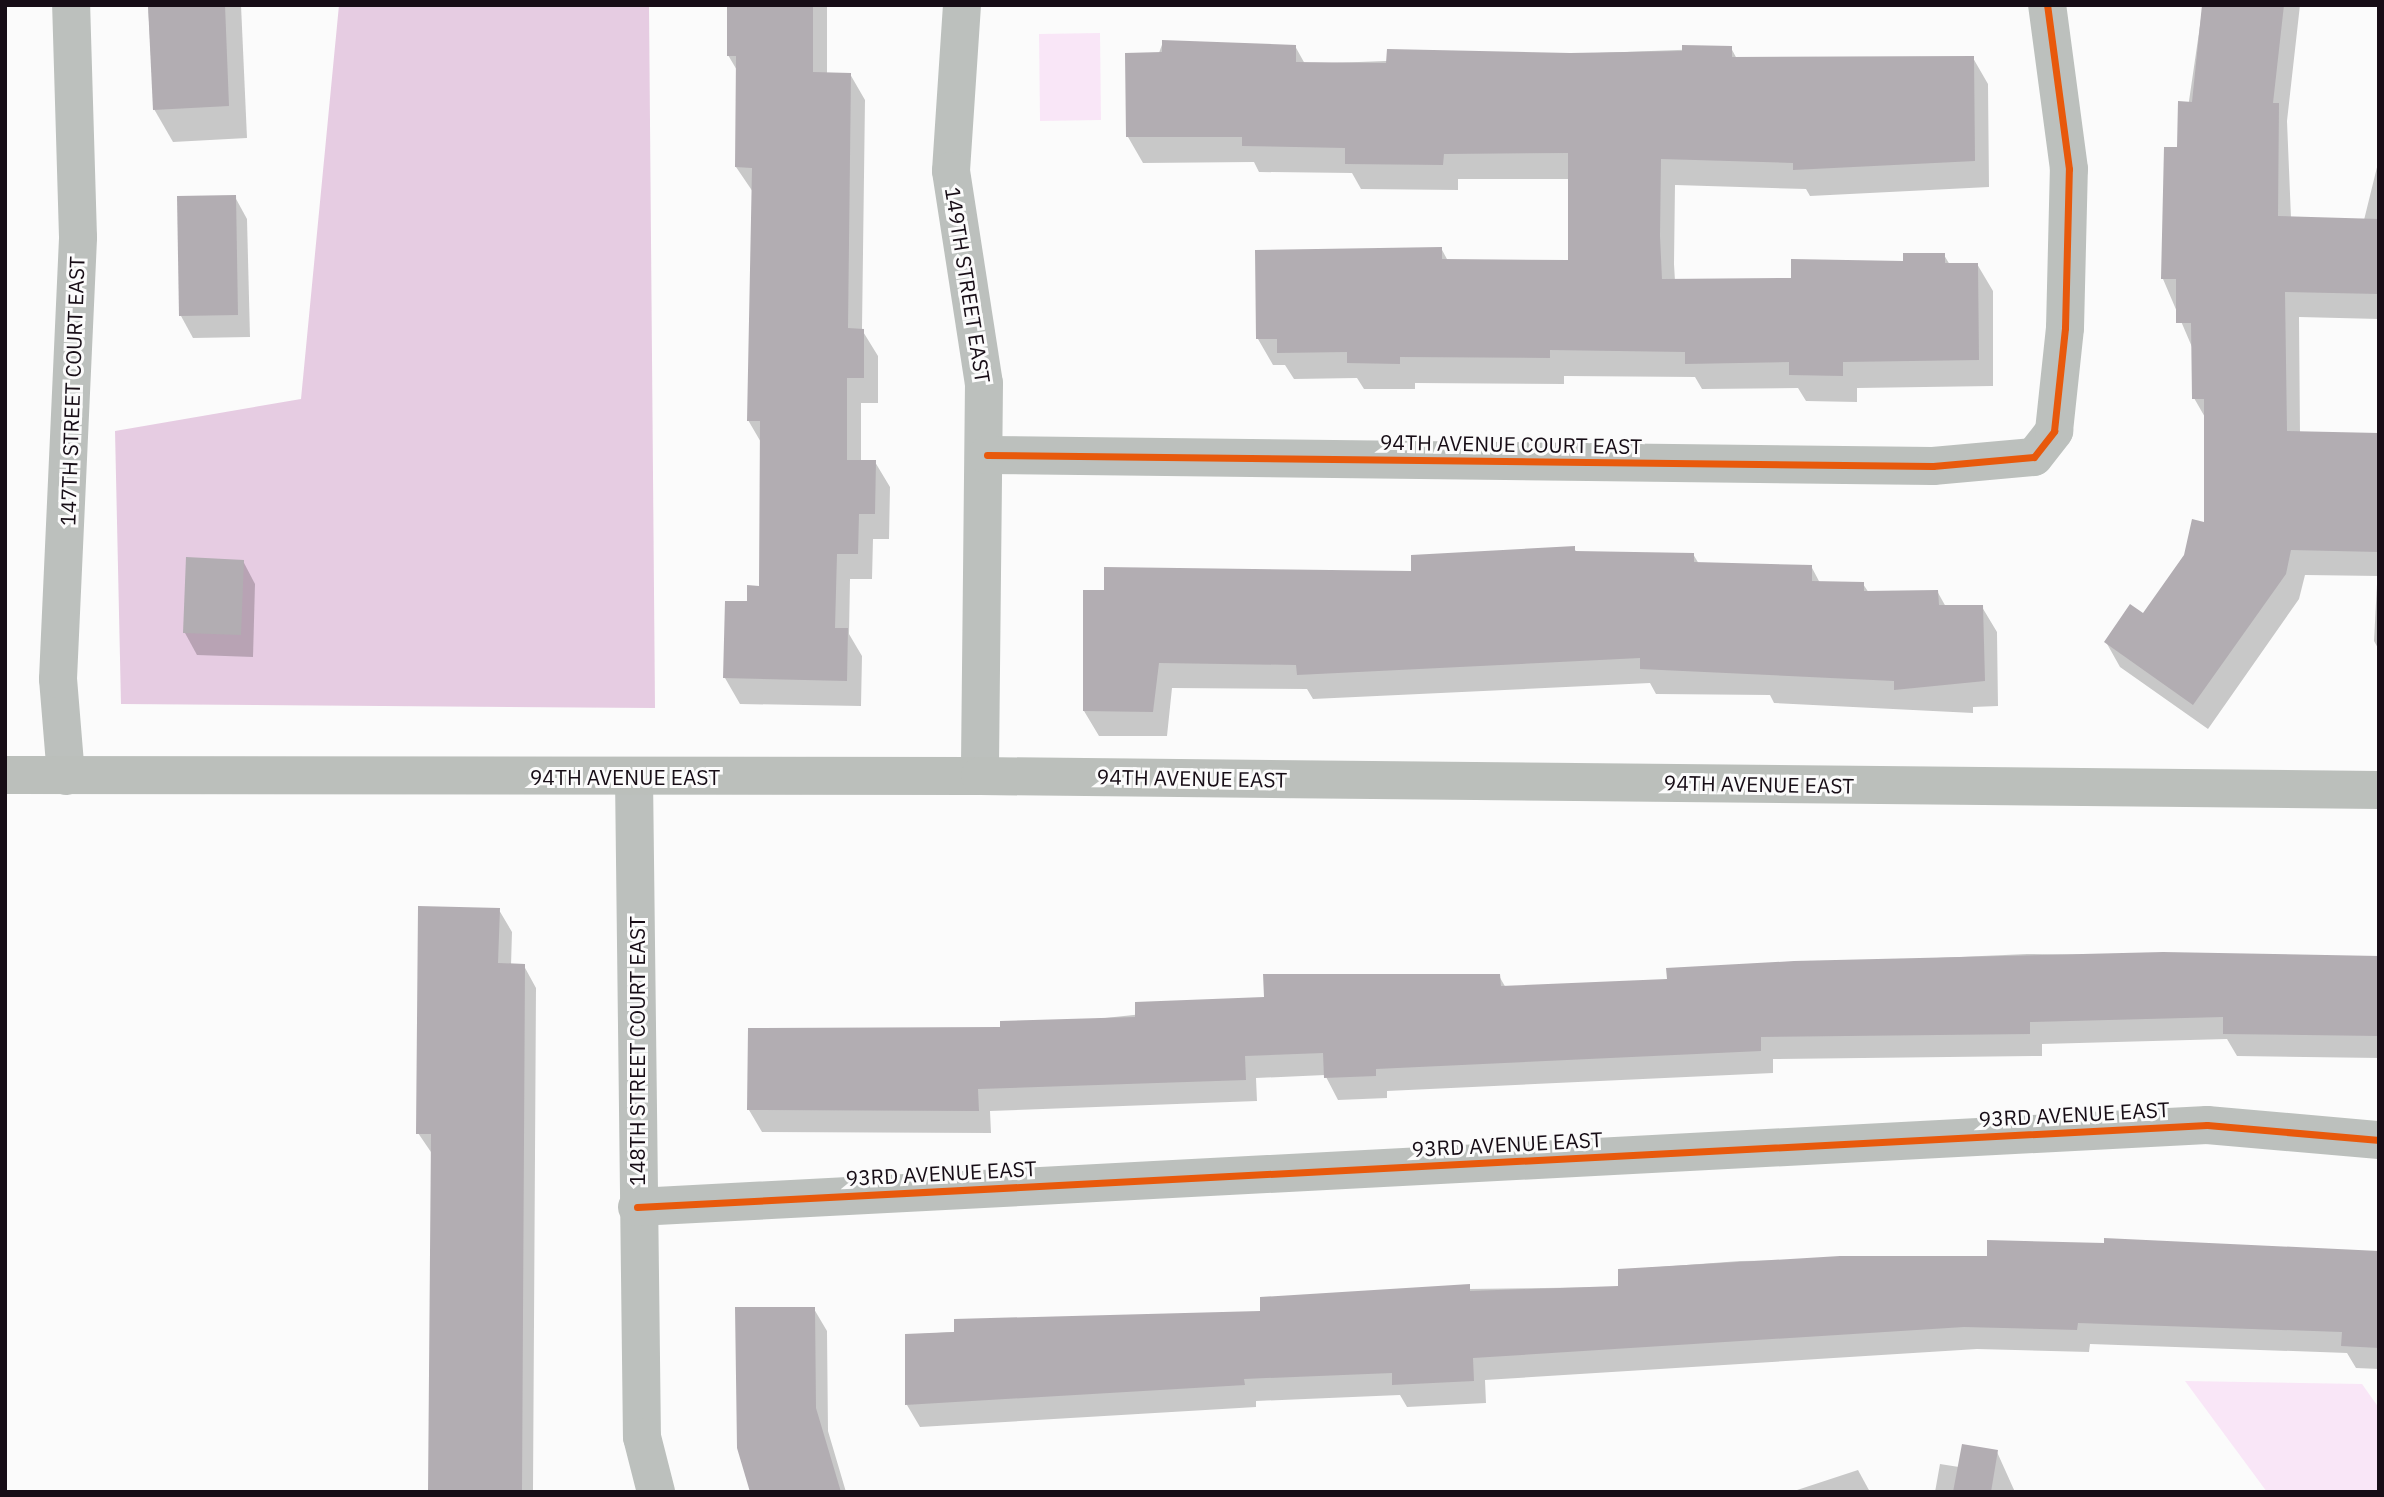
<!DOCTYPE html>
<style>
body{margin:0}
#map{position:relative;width:2384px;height:1497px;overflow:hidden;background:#fbfbfb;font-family:"IBM Plex Sans",sans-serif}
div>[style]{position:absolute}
.green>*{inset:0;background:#f9e6f7}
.forest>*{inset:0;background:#e6cce2}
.shadow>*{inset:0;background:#0003}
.building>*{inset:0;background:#b2adb2}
.minor>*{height:38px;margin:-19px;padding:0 19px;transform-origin:19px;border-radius:19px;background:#bcc0bd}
.secondary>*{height:38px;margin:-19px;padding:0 19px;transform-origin:19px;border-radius:19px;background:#bbbfbb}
.cycleway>*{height:7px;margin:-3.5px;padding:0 3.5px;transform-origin:3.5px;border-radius:3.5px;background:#e8590c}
span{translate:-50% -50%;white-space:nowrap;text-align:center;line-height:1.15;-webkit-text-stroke:6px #fbfbfb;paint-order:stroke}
.street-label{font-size:21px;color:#170d16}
.frame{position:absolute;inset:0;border:7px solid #170d16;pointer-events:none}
</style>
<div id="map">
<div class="green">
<div style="clip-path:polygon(1100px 33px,1101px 120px,1040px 121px,1039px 34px)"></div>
<div style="clip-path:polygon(2185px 1381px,2362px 1384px,2379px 1408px,2379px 1492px,2267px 1492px)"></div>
</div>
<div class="forest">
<div style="clip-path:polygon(339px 5px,649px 5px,655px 708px,121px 704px,115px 431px,301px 399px)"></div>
</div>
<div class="shadow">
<div style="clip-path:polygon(148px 5px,241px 5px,247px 138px,173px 142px,154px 109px)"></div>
<div style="clip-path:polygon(729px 5px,827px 5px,827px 74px,850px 74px,865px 100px,862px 330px,878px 356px,878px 403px,861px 403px,861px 462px,875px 462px,890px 487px,889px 539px,873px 539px,872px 579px,850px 579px,849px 634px,862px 656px,861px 706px,740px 704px,725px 678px,748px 603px,761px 587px,762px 444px,748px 420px,753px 192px,736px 167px,738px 72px,728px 55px)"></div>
<div style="clip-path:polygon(2203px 5px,2300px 5px,2287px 121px,2291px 218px,2364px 220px,2379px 159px,2379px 319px,2299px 317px,2300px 433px,2379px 435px,2379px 576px,2305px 575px,2299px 599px,2208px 729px,2120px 667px,2106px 642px,2143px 615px,2206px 524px,2206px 419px,2194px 398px,2192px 347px,2163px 279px)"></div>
<div style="clip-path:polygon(1163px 42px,1295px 46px,1305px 64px,1731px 48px,1737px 59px,1973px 58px,1988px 84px,1989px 187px,1810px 196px,1806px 189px,1675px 185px,1674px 264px,1675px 281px,1792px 280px,1944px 255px,1950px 265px,1977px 264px,1993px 291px,1993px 386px,1857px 388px,1857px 402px,1806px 401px,1798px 388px,1702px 389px,1695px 377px,1564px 376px,1564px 384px,1415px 383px,1415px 389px,1364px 389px,1357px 378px,1294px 379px,1285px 365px,1273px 365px,1258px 339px,1441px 248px,1448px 261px,1570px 261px,1569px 179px,1458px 179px,1458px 190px,1361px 189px,1352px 173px,1259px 172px,1254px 162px,1143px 163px,1128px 137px)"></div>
<div style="clip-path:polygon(235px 197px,247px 219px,250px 337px,193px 338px,181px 316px)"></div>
<div style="clip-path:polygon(1574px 548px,1577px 553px,1693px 554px,1699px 564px,1811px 566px,1820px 583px,1863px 584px,1869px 593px,1937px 591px,1946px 607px,1982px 607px,1997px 632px,1998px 706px,1973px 707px,1973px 713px,1774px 703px,1770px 695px,1656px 694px,1650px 683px,1313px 699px,1307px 689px,1172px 688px,1167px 736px,1099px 736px,1084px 711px,1085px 592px,1413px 573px)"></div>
<div style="clip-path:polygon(243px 561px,255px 584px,253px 657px,197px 655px,185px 633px)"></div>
<div style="clip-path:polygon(2377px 584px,2379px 584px,2379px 650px,2374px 641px)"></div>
<div style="clip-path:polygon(499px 910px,512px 932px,511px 966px,524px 966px,536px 988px,533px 1492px,429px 1492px,433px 1155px,418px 1133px)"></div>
<div style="clip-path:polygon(2027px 954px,2379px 958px,2379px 1058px,2237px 1056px,2227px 1039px,2042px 1044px,2042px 1056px,1773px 1059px,1773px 1073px,1387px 1091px,1387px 1098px,1338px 1100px,1325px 1075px,1256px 1078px,1257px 1101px,990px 1111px,991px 1133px,762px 1132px,749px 1110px,1002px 1029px,1499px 976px,1506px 988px,1669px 981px,1668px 970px)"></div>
<div style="clip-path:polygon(2379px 1252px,2379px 1369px,2356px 1368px,2347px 1353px,2090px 1344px,2089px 1352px,1977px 1349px,1485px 1380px,1486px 1403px,1407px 1407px,1400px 1395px,1256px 1401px,1256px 1407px,920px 1427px,907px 1405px,906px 1335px,1262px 1312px,1389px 1290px,1620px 1287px,1619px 1270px,1740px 1261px)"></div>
<div style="clip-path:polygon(814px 1309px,827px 1331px,828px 1431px,846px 1492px,751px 1492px)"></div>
<div style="clip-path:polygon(1997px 1452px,2015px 1492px,1935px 1492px,1940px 1464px,1959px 1467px)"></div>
<div style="clip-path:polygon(1858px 1470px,1870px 1492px,1791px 1492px)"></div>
</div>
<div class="building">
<div style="clip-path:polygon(148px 5px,225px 5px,229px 106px,153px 110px)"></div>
<div style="clip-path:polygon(727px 5px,813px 5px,813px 72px,851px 73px,848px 328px,864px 329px,864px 378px,847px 378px,847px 460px,876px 460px,875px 514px,859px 514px,858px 554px,837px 554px,835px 628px,848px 628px,847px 681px,723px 678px,725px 601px,747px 601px,747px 585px,759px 586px,760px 421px,747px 421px,752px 168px,735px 167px,736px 56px,727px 56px)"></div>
<div style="clip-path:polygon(2202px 5px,2284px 5px,2273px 103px,2279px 103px,2278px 216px,2379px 219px,2379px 294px,2285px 292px,2287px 431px,2379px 433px,2379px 552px,2291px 550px,2286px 574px,2193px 705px,2104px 642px,2130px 604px,2143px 613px,2184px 555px,2192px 519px,2204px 522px,2204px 399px,2192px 399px,2191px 323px,2176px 323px,2176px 279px,2161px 279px,2164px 147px,2177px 147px,2178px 101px,2192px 102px)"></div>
<div style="clip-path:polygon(1162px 40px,1296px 45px,1296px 62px,1386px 63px,1387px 49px,1570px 53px,1682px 51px,1682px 45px,1732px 46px,1732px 57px,1974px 56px,1975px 161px,1793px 170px,1793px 163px,1661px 159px,1660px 236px,1662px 279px,1791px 278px,1791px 259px,1903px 261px,1903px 253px,1945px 253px,1945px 263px,1978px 263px,1979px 360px,1843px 362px,1843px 376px,1789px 375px,1789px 362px,1685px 364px,1685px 352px,1550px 350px,1550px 358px,1400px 357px,1400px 364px,1347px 363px,1347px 352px,1277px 353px,1277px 339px,1256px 339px,1255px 250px,1442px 247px,1442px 259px,1568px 260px,1568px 153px,1444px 154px,1443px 165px,1345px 164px,1345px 148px,1242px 146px,1242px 137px,1126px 137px,1125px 53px,1162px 52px)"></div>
<div style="clip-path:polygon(236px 195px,238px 315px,179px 316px,177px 196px)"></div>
<div style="clip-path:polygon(1575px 546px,1575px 551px,1694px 553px,1694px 562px,1812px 565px,1812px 581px,1864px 582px,1864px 591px,1938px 590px,1939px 605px,1983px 605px,1985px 681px,1894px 690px,1894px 681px,1640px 669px,1640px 658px,1297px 675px,1296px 665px,1159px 663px,1153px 712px,1083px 711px,1083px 590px,1104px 590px,1104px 567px,1411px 571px,1411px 555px)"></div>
<div style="clip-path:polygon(186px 557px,244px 560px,241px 635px,183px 633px)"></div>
<div style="clip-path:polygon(418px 906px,500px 908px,498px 963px,525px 964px,522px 1492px,428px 1492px,431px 1134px,416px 1134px)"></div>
<div style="clip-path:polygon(2163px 952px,2379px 956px,2379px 1036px,2223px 1034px,2223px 1017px,2030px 1022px,2030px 1034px,1761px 1037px,1761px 1051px,1376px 1069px,1376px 1076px,1324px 1078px,1323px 1053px,1245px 1056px,1246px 1080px,978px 1089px,979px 1111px,747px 1110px,748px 1028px,1000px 1027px,1000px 1021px,1135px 1017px,1135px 1002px,1264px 997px,1263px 974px,1500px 974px,1501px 986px,1667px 979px,1666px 968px,1794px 961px)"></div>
<div style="clip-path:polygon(2104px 1238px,2379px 1251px,2379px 1348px,2341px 1346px,2342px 1332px,2078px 1323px,2077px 1330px,1964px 1327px,1473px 1358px,1474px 1381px,1392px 1385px,1392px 1373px,1244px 1379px,1245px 1385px,905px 1405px,905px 1334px,954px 1332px,954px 1319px,1260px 1311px,1260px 1297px,1470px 1284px,1470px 1291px,1618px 1286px,1618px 1269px,1840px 1256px,1987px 1256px,1987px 1240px,2104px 1243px)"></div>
<div style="clip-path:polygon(735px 1307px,815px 1307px,816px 1408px,841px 1492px,750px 1492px,737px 1448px)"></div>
<div style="clip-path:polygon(1962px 1444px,1998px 1450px,1991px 1492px,1953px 1492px)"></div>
</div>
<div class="minor">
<div style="left:962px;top:5px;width:166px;rotate:93.8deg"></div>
<div style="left:951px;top:171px;width:215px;rotate:81.2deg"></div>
<div style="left:984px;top:383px;width:393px;rotate:90.6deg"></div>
<div style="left:987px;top:455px;width:946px;rotate:0.67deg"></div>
<div style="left:1933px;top:466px;width:101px;rotate:-5.1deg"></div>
<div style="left:2034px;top:457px;width:33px;rotate:-52deg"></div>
<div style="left:2054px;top:431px;width:104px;rotate:-83.9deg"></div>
<div style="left:2065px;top:328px;width:159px;rotate:-88.6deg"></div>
<div style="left:2069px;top:169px;width:165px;rotate:-97.6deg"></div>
<div style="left:66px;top:776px;width:97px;rotate:-94.7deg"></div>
<div style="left:58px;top:679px;width:442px;rotate:-87.4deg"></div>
<div style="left:78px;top:237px;width:232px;rotate:-91.7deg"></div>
<div style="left:634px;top:777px;width:660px;rotate:89.31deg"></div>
<div style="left:642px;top:1437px;width:57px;rotate:75.7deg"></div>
<div style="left:637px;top:1207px;width:1572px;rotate:-2.99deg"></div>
<div style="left:2207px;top:1125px;width:173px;rotate:5deg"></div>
</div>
<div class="secondary">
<div style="left:5px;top:775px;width:975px;rotate:0.06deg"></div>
<div style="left:980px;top:776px;width:1399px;rotate:0.57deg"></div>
</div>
<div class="cycleway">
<div style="left:987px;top:455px;width:946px;rotate:0.67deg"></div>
<div style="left:1933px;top:466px;width:101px;rotate:-5.1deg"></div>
<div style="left:2034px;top:457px;width:33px;rotate:-52deg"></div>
<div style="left:2054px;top:431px;width:104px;rotate:-83.9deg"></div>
<div style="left:2065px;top:328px;width:159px;rotate:-88.6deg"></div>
<div style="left:2069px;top:169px;width:165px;rotate:-97.6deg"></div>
<div style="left:637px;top:1207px;width:1572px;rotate:-2.99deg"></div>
<div style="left:2207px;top:1125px;width:173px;rotate:5deg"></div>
</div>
<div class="street-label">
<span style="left:968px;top:285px;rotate:81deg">149TH STREET EAST</span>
<span style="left:72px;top:391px;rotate:-88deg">147TH STREET COURT EAST</span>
<span style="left:1511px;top:444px;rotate:1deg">94TH AVENUE COURT EAST</span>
<span style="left:625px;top:777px">94TH AVENUE EAST</span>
<span style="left:1192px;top:778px;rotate:1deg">94TH AVENUE EAST</span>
<span style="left:1759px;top:784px;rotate:1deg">94TH AVENUE EAST</span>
<span style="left:637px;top:1051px;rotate:-90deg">148TH STREET COURT EAST</span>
<span style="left:2074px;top:1114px;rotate:-3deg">93RD AVENUE EAST</span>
<span style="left:1507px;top:1144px;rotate:-3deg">93RD AVENUE EAST</span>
<span style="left:941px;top:1173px;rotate:-3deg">93RD AVENUE EAST</span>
</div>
<div class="frame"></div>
</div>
